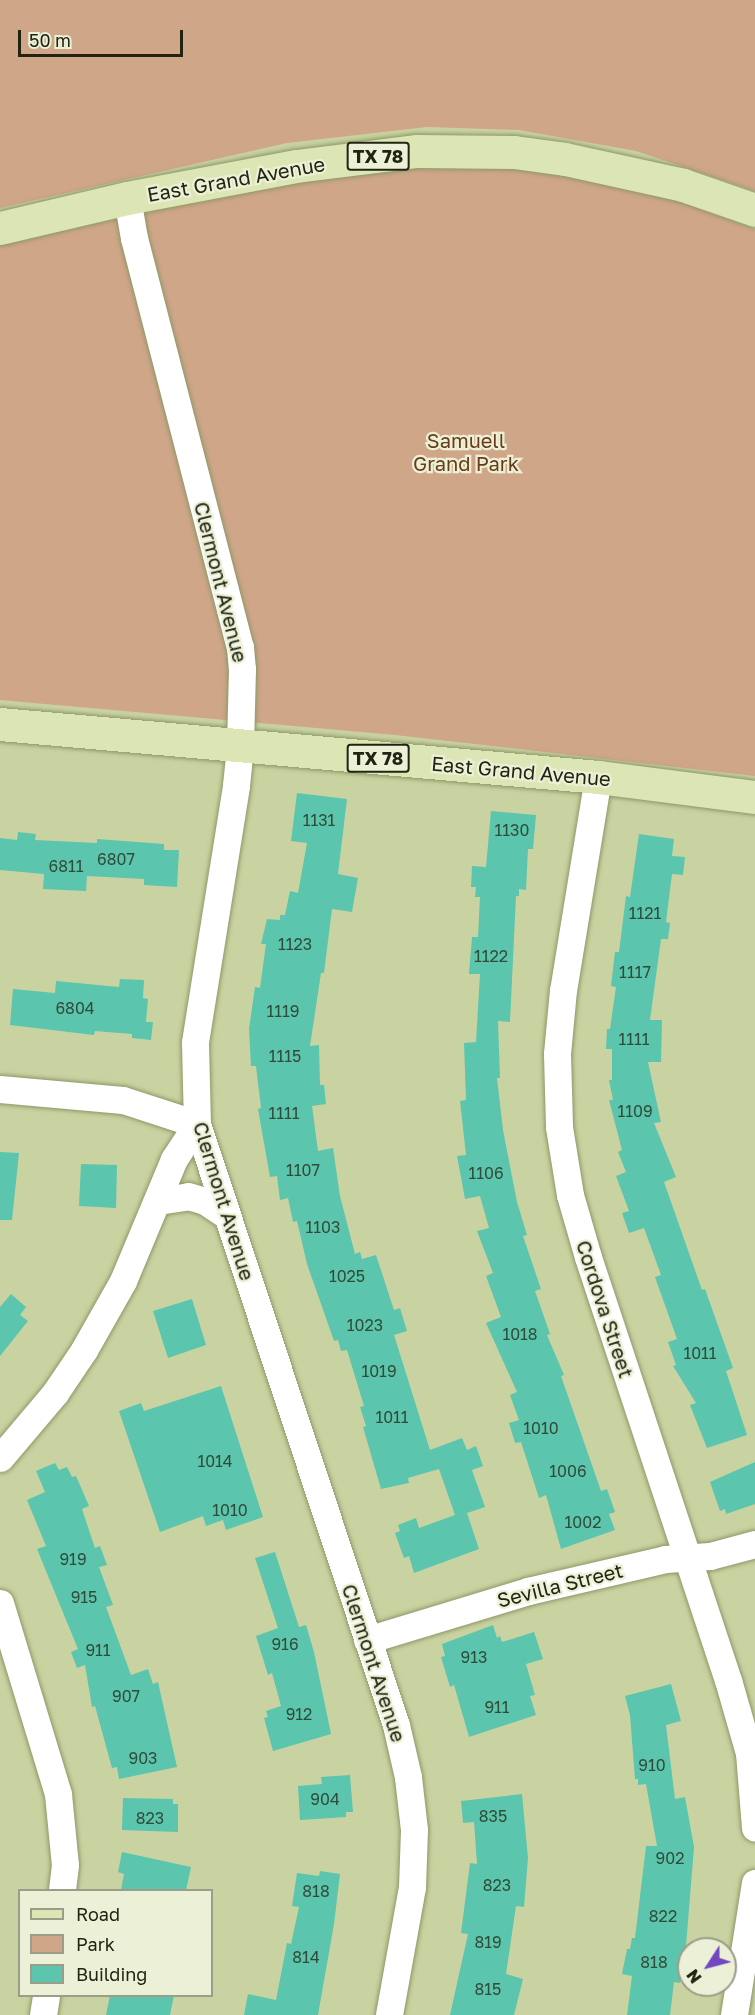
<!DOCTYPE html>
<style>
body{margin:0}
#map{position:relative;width:755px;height:2015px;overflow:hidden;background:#c9d3a1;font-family:"Golos Text",sans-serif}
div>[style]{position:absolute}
.green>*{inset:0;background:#d0a689}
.building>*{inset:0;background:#5bc5ad}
.roads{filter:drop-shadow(0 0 2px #8f9768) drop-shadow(0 0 2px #8f9768)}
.minor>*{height:27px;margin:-13.5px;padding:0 13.5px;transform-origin:13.5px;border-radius:13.5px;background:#fff}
.primary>*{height:33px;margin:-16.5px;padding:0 16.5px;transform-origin:16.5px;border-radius:16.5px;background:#dce5b4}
span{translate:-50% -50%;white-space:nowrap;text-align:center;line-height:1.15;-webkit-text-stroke:4.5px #ebf0d7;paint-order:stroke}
.number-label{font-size:16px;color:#304c38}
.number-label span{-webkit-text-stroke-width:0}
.shield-label span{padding:2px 4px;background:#ebf0d7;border:2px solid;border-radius:4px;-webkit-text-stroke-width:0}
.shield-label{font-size:18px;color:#212411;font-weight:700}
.street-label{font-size:20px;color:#212411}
.park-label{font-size:20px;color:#693b16}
.legend{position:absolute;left:18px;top:1889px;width:195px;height:108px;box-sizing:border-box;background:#ebf0d7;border:2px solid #9a9e88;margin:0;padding:8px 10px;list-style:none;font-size:18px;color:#212411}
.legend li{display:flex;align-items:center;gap:12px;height:30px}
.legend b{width:30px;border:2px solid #9a9e88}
.north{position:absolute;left:677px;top:1937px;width:60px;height:60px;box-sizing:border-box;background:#ebf0d7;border:2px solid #9a9e88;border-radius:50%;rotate:234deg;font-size:16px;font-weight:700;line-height:24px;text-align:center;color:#212411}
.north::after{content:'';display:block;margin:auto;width:21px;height:27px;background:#7347bf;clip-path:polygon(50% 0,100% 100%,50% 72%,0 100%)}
.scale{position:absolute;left:18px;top:30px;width:165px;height:27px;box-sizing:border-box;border:3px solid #212411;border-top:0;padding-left:8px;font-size:18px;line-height:21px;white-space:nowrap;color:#212411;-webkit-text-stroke:4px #ebf0d7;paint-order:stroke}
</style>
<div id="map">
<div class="green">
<div style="clip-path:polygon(0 0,755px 0,755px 191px,636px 151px,519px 130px,427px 127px,287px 143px,0 208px)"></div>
<div style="clip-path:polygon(524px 166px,652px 191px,755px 229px,755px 776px,395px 735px,0 700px,0 245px,342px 168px)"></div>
</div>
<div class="building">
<div style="clip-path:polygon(297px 793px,347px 799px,338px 874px,358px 878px,352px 912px,332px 909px,324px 973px,321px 973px,310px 1046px,319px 1045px,320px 1085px,324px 1085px,326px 1104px,312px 1106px,318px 1151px,333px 1148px,340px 1196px,355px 1254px,360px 1252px,362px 1259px,376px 1255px,394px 1310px,400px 1308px,407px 1331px,394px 1335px,430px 1450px,462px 1438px,467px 1450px,476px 1446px,483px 1466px,472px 1470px,485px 1507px,467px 1513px,479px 1549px,414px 1573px,409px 1556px,404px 1558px,395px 1533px,400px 1531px,398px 1525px,416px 1518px,419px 1528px,455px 1515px,439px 1469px,408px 1478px,409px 1483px,381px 1489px,363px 1427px,366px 1426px,360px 1407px,364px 1406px,347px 1350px,341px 1351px,338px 1340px,334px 1341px,307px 1264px,297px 1221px,293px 1222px,288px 1198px,280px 1200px,277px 1176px,270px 1177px,258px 1109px,261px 1108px,256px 1066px,251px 1066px,249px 1029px,255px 987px,260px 988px,266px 944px,261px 944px,267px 919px,280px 920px,280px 915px,285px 915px,290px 891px,298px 893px,307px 843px,291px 841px)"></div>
<div style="clip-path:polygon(491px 811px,536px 815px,533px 849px,528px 849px,526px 890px,519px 889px,519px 896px,516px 896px,510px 1022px,498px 1021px,500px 1078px,497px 1078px,503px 1130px,517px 1202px,527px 1235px,523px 1236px,541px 1289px,535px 1291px,550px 1334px,547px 1335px,564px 1375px,561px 1376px,601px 1491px,607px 1489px,615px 1512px,609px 1514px,615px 1530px,561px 1549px,546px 1495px,539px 1498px,521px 1442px,515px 1443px,509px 1423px,519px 1420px,510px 1395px,517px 1392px,486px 1323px,501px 1317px,486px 1276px,493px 1273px,477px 1231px,489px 1228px,480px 1196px,465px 1199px,457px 1156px,466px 1155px,460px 1101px,466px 1100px,464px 1043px,476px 1042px,480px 974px,469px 974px,472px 937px,478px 937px,480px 897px,475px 897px,476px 887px,471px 887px,472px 866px,486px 867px)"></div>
<div style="clip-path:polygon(18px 832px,36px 834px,35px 840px,97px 843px,97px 839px,164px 844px,164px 850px,179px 850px,177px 887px,144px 885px,144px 879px,87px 876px,86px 891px,43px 889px,44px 874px,0 870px,0 838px,17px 840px)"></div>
<div style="clip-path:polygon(639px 834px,674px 839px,672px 856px,685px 857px,683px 875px,672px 874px,666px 922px,670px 923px,668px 939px,661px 939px,650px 1020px,662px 1020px,661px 1062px,648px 1062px,661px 1122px,654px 1123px,676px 1177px,664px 1182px,702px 1290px,705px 1289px,733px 1368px,726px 1371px,747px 1435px,707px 1448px,690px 1405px,696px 1403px,673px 1366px,676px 1365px,668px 1342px,677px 1339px,655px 1277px,661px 1275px,644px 1228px,629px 1233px,622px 1213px,629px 1211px,616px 1176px,626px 1172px,618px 1152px,622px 1150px,609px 1100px,613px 1100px,609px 1080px,612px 1080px,612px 1049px,606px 1049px,607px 1029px,610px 1029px,616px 987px,611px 986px,615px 952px,619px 952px,626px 896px,630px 897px)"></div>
<div style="clip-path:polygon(120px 979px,144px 980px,143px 998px,148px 999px,146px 1022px,153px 1022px,151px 1040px,132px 1038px,132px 1034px,95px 1031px,94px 1035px,10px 1025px,13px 989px,55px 993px,56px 981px,119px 987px)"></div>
<div style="clip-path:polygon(0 1152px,19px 1153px,12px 1220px,0 1220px)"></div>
<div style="clip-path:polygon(81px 1164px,117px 1165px,116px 1208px,79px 1206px)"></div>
<div style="clip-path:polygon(11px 1294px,26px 1307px,20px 1315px,28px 1321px,0 1356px,0 1307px)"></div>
<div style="clip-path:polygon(192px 1299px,206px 1345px,168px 1358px,153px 1311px)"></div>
<div style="clip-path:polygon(221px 1386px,263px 1517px,226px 1530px,223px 1520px,206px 1526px,203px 1516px,160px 1532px,119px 1411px,141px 1403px,144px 1411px)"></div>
<div style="clip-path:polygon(755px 1462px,755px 1504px,726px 1514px,725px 1509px,720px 1511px,710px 1482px)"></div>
<div style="clip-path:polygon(55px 1463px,59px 1470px,67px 1467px,72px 1477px,76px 1476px,89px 1506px,82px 1509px,95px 1548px,100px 1546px,107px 1565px,99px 1567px,113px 1605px,106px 1607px,131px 1675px,148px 1669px,153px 1684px,158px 1682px,177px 1767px,119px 1779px,117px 1767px,112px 1768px,95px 1706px,92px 1707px,85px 1665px,77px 1668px,71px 1652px,78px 1649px,37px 1549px,46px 1546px,27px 1500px,45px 1492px,36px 1471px)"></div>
<div style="clip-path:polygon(275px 1552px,299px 1627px,306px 1625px,314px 1652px,331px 1734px,273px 1751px,264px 1718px,268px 1717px,266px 1711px,281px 1706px,272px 1673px,268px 1675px,256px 1636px,278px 1628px,255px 1558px)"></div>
<div style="clip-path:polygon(493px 1625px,497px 1638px,500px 1636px,502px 1642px,534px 1632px,543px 1659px,526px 1664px,535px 1695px,530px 1696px,536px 1715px,469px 1737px,454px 1685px,450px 1687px,441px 1657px,445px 1656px,442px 1644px)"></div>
<div style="clip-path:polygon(671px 1684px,681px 1721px,666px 1725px,675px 1799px,685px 1797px,694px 1847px,686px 1946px,680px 1983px,674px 1982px,670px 2015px,627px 2015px,632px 1976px,622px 1974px,627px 1949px,630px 1949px,632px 1938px,635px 1938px,646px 1846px,657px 1846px,646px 1784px,638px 1785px,638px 1779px,635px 1779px,630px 1715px,625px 1696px)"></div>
<div style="clip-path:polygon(350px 1775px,353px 1812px,346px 1812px,346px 1817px,300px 1820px,298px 1786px,322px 1784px,321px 1777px)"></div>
<div style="clip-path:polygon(522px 1794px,528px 1858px,524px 1907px,516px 1906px,506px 1974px,523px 1979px,514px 2015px,450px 2015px,468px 1934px,461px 1933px,470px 1863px,477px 1864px,474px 1822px,463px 1823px,461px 1801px)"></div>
<div style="clip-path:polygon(123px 1798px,173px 1799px,173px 1804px,178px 1804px,178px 1832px,122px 1830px)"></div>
<div style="clip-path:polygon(122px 1852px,191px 1867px,186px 1890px,121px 1890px,124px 1874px,118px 1872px)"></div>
<div style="clip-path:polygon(320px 1871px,340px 1874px,334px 1924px,318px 2015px,244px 2015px,248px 1994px,276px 2000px,287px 1943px,291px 1944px,299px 1907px,292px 1906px,297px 1873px,319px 1876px)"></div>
<div style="clip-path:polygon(110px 1995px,174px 1995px,170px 2015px,106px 2015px)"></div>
</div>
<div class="roads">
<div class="minor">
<div style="left:127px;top:198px;width:41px;rotate:80.1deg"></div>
<div style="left:134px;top:238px;width:423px;rotate:75.5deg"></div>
<div style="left:240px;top:647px;width:22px;rotate:85deg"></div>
<div style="left:242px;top:669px;width:78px;rotate:91.5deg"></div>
<div style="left:240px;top:747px;width:39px;rotate:96deg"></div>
<div style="left:236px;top:786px;width:260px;rotate:99.1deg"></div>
<div style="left:195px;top:1043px;width:81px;rotate:88.6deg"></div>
<div style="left:197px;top:1124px;width:633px;rotate:71.68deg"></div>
<div style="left:396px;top:1725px;width:53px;rotate:77deg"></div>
<div style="left:408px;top:1777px;width:53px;rotate:83.5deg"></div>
<div style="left:414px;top:1830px;width:57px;rotate:92deg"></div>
<div style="left:412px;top:1887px;width:130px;rotate:100.2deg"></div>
<div style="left:598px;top:777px;width:216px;rotate:99.3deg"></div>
<div style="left:563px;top:990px;width:64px;rotate:95.4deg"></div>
<div style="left:557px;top:1054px;width:73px;rotate:88.4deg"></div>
<div style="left:559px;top:1127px;width:69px;rotate:80.8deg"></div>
<div style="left:570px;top:1195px;width:65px;rotate:73.8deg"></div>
<div style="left:588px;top:1257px;width:446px;rotate:71.7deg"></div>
<div style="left:728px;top:1680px;width:76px;rotate:74deg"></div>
<div style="left:749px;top:1753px;width:75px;rotate:85.4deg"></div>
<div style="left:0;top:1089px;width:123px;rotate:5.1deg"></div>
<div style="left:123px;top:1100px;width:78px;rotate:18deg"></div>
<div style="left:197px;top:1124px;width:42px;rotate:123.3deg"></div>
<div style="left:174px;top:1159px;width:132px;rotate:112.7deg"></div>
<div style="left:123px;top:1281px;width:79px;rotate:119.5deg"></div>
<div style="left:84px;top:1350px;width:52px;rotate:124deg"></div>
<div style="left:55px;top:1393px;width:85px;rotate:130.2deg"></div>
<div style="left:158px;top:1201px;width:30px;rotate:-9deg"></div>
<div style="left:188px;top:1196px;width:18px;rotate:16deg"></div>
<div style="left:205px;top:1201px;width:27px;rotate:34deg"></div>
<div style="left:0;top:1603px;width:200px;rotate:73.1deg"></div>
<div style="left:58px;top:1794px;width:71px;rotate:84.4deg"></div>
<div style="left:65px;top:1865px;width:25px;rotate:97deg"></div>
<div style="left:367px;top:1640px;width:168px;rotate:-16.9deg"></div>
<div style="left:528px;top:1591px;width:141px;rotate:-13.1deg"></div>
<div style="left:665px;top:1559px;width:45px;rotate:-3.8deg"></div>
<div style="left:710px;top:1556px;width:47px;rotate:-14.9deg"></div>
<div style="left:43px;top:2015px;width:19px;rotate:-81deg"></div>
<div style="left:734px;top:2015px;width:134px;rotate:-81deg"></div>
</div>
<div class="primary">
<div style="left:0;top:228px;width:130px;rotate:-13.3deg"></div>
<div style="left:127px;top:198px;width:172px;rotate:-10.7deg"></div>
<div style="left:296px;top:166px;width:122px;rotate:-7.1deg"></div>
<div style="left:417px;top:151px;width:97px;rotate:0.6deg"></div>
<div style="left:514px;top:152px;width:51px;rotate:7.8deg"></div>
<div style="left:565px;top:159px;width:121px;rotate:12.4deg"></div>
<div style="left:683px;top:185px;width:76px;rotate:19.1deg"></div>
<div style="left:0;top:724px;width:600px;rotate:5.06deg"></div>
<div style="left:598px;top:777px;width:158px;rotate:7.3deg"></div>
</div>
</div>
<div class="number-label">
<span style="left:319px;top:820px">1131</span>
<span style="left:512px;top:830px">1130</span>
<span style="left:116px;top:859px">6807</span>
<span style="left:66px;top:866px">6811</span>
<span style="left:645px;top:913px">1121</span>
<span style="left:295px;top:944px">1123</span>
<span style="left:491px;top:956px">1122</span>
<span style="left:635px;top:972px">1117</span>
<span style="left:75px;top:1008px">6804</span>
<span style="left:283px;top:1011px">1119</span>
<span style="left:634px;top:1039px">1111</span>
<span style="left:285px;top:1056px">1115</span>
<span style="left:635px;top:1111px">1109</span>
<span style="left:284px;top:1113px">1111</span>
<span style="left:303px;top:1170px">1107</span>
<span style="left:486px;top:1173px">1106</span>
<span style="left:323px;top:1227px">1103</span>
<span style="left:347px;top:1276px">1025</span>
<span style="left:365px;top:1325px">1023</span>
<span style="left:520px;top:1334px">1018</span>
<span style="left:700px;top:1353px">1011</span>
<span style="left:379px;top:1371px">1019</span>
<span style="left:392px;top:1417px">1011</span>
<span style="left:541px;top:1428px">1010</span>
<span style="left:215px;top:1461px">1014</span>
<span style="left:568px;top:1471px">1006</span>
<span style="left:230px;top:1510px">1010</span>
<span style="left:583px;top:1522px">1002</span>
<span style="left:73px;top:1559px">919</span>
<span style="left:84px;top:1597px">915</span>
<span style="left:285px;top:1644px">916</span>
<span style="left:98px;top:1650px">911</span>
<span style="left:474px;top:1657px">913</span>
<span style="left:126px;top:1696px">907</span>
<span style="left:497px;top:1707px">911</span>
<span style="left:299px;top:1714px">912</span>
<span style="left:143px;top:1758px">903</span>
<span style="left:652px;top:1765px">910</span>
<span style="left:325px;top:1799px">904</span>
<span style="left:493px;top:1816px">835</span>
<span style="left:150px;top:1818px">823</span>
<span style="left:670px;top:1858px">902</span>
<span style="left:497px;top:1885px">823</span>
<span style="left:316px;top:1891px">818</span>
<span style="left:663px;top:1916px">822</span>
<span style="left:488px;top:1942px">819</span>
<span style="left:306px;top:1957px">814</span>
<span style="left:654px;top:1962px">818</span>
<span style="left:488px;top:1989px">815</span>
</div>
<div class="shield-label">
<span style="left:378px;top:156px">TX 78</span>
<span style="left:378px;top:758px">TX 78</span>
</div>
<div class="street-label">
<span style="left:236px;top:179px;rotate:-10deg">East Grand Avenue</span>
<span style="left:221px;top:582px;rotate:76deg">Clermont Avenue</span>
<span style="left:521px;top:771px;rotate:5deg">East Grand Avenue</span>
<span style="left:224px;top:1201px;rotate:73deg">Clermont Avenue</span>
<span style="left:605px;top:1309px;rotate:72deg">Cordova Street</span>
<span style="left:560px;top:1585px;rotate:-14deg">Sevilla Street</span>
<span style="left:374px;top:1663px;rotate:72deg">Clermont Avenue</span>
</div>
<div class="park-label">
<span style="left:466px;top:452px">Samuell<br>Grand Park</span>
</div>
<ul class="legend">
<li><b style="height:8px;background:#dce5b4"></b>Road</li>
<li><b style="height:16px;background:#d0a689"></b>Park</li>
<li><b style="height:16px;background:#5bc5ad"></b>Building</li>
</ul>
<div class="north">N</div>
<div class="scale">50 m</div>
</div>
